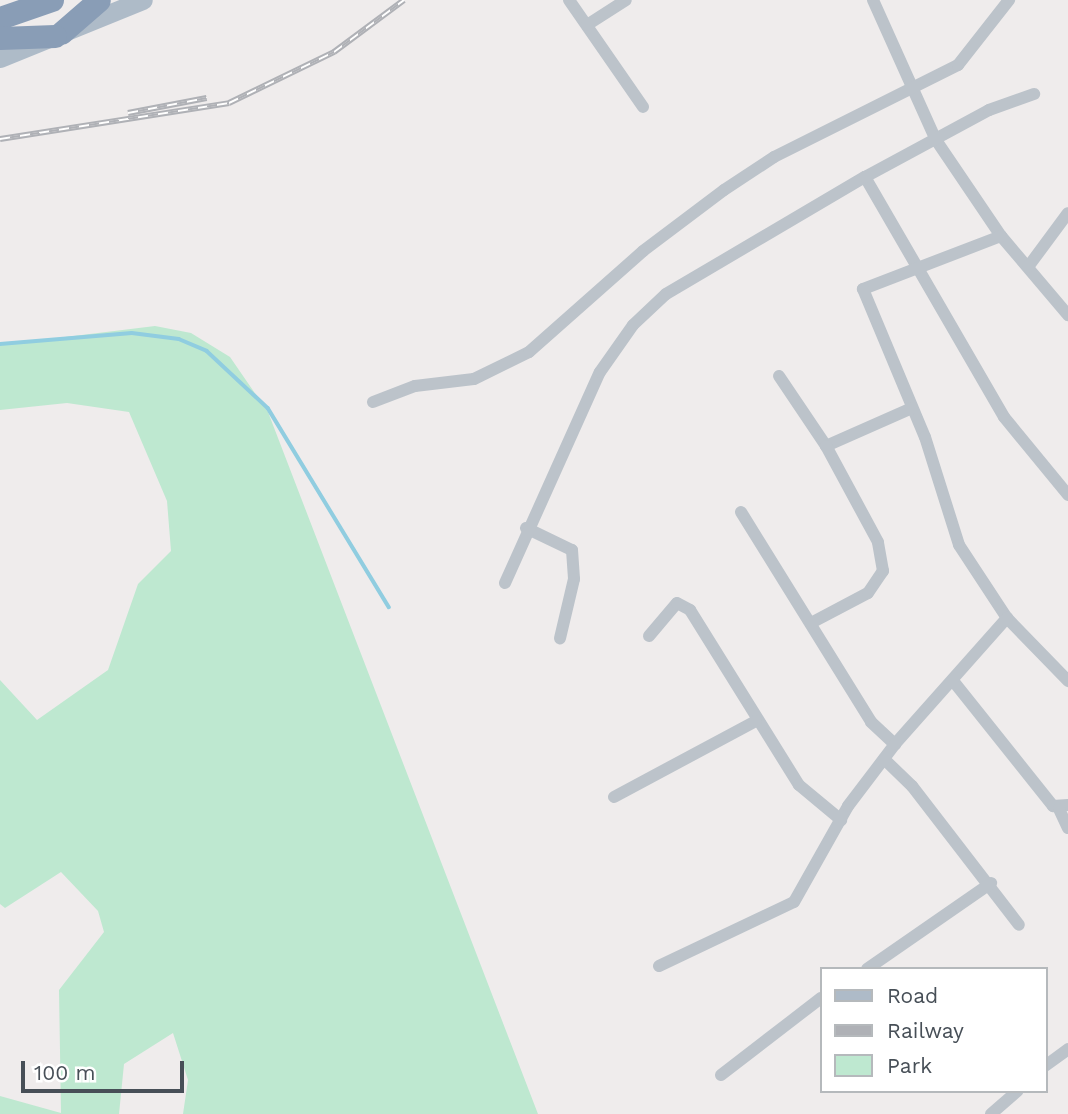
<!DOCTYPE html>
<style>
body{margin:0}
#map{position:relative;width:1068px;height:1114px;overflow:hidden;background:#efecec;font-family:"Work Sans",sans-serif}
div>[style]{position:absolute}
.green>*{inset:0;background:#bee8d0}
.stream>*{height:3.5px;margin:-1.75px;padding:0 1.75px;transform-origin:1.75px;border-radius:1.75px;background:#90cde0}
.minor>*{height:12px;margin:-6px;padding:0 6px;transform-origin:6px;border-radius:6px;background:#bcc3ca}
.primary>*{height:19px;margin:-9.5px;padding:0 9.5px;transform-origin:9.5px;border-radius:9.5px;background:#aebbc8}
.motorway>*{height:23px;margin:-11.5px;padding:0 11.5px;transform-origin:11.5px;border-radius:11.5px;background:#899db6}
.rail>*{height:6px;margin-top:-3px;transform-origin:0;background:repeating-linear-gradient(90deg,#fff 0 10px,#afb1b6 0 20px);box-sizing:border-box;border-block:2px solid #afb1b6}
span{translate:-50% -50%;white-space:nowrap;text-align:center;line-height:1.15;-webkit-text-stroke:6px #fff;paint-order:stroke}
.legend{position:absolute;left:820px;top:967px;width:228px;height:126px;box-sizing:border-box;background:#fff;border:2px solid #b5b9bc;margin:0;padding:9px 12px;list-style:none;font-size:21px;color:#474f57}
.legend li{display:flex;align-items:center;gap:14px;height:35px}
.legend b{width:35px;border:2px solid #b5b9bc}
.scale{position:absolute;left:21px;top:1061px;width:163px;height:32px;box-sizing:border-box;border:4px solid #474f57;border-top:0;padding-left:9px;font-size:21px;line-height:24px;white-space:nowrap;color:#474f57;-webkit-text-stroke:5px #fff;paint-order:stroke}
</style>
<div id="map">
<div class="green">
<div style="clip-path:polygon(155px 326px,191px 333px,230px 357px,268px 412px,538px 1114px,183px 1114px,188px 1080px,173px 1033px,124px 1064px,119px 1114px,0 1114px,0 1096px,61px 1113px,59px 990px,104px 932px,98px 911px,61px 872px,5px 908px,0 904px,0 680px,37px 720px,108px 670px,138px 584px,171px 551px,167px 501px,129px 412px,67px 403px,0 410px,0 345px)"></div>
</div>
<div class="stream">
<div style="left:0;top:344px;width:132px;rotate:-4.8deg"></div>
<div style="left:132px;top:333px;width:47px;rotate:7.3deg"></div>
<div style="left:179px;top:339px;width:30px;rotate:23deg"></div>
<div style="left:207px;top:351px;width:83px;rotate:43.1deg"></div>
<div style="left:268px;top:408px;width:233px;rotate:58.7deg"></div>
</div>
<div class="minor">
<div style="left:569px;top:0;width:130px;rotate:55.3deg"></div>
<div style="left:873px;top:0;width:154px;rotate:65.8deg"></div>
<div style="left:936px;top:140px;width:116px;rotate:55.9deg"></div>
<div style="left:1001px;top:236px;width:104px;rotate:49.7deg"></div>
<div style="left:587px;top:25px;width:46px;rotate:-32.7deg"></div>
<div style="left:865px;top:177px;width:277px;rotate:59.9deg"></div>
<div style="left:1004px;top:417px;width:101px;rotate:50.6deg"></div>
<div style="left:1001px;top:236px;width:148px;rotate:159deg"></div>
<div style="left:863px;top:289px;width:160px;rotate:67.3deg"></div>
<div style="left:925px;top:437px;width:113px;rotate:72.5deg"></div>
<div style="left:959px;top:545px;width:87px;rotate:56.7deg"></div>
<div style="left:1007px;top:618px;width:88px;rotate:45.9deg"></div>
<div style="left:1028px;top:267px;width:67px;rotate:-53.5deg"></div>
<div style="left:779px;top:376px;width:84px;rotate:56.1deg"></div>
<div style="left:826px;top:446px;width:94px;rotate:-23.8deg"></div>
<div style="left:373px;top:402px;width:45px;rotate:-20.9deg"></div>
<div style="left:415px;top:386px;width:59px;rotate:-6.8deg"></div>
<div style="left:474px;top:379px;width:61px;rotate:-26.1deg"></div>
<div style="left:529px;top:352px;width:152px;rotate:-41.5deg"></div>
<div style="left:643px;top:251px;width:101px;rotate:-37deg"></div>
<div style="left:724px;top:190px;width:60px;rotate:-33.4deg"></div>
<div style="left:774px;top:157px;width:206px;rotate:-26.6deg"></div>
<div style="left:958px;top:65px;width:83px;rotate:-51.9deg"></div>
<div style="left:741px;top:512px;width:247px;rotate:58.2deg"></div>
<div style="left:871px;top:722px;width:33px;rotate:43deg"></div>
<div style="left:526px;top:528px;width:51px;rotate:25.6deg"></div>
<div style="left:572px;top:550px;width:29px;rotate:86deg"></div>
<div style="left:574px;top:579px;width:61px;rotate:103.3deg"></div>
<div style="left:505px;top:583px;width:231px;rotate:-65.8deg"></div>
<div style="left:600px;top:372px;width:57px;rotate:-54.9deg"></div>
<div style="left:633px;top:325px;width:45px;rotate:-43.2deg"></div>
<div style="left:666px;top:294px;width:231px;rotate:-30.5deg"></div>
<div style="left:865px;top:177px;width:141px;rotate:-28.4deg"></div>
<div style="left:989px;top:110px;width:48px;rotate:-19.6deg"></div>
<div style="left:811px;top:623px;width:64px;rotate:-27.8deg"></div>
<div style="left:868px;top:593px;width:27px;rotate:-56deg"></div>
<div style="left:883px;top:571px;width:29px;rotate:-100deg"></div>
<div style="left:878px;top:542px;width:109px;rotate:-118.4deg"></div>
<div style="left:649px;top:636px;width:43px;rotate:-49.7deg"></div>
<div style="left:677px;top:603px;width:15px;rotate:28deg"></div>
<div style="left:690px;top:610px;width:206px;rotate:58.1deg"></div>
<div style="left:799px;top:785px;width:55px;rotate:39.8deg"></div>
<div style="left:954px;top:682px;width:159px;rotate:51.4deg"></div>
<div style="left:1053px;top:806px;width:15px;rotate:-4deg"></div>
<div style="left:884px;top:759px;width:39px;rotate:44deg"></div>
<div style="left:912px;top:786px;width:175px;rotate:52.4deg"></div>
<div style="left:614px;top:797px;width:161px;rotate:-28.2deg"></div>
<div style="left:1059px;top:809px;width:21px;rotate:65deg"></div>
<div style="left:659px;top:966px;width:149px;rotate:-25.4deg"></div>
<div style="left:794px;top:902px;width:110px;rotate:-60.6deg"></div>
<div style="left:848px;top:806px;width:78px;rotate:-52.8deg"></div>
<div style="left:895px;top:744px;width:169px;rotate:-48.4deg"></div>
<div style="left:867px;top:969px;width:151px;rotate:-34.7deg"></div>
<div style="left:1045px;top:1066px;width:29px;rotate:-36deg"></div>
<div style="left:721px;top:1075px;width:126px;rotate:-37.6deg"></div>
<div style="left:991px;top:1114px;width:35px;rotate:-41deg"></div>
</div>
<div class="primary">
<div style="left:0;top:58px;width:154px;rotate:-22.1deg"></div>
</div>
<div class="motorway">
<div style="left:0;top:18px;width:55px;rotate:-19.1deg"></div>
<div style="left:61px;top:33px;width:50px;rotate:-41deg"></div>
<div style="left:0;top:38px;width:55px;rotate:-2.1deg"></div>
</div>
<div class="rail">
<div style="left:128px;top:113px;width:80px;rotate:-10.8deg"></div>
<div style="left:0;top:139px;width:232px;rotate:-8.9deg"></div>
<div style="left:229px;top:103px;width:117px;rotate:-25.9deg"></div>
<div style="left:334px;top:52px;width:87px;rotate:-36.6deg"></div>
</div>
<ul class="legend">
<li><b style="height:9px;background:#aebbc8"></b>Road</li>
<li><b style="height:9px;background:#afb1b6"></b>Railway</li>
<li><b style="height:19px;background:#bee8d0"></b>Park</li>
</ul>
<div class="scale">100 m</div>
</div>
